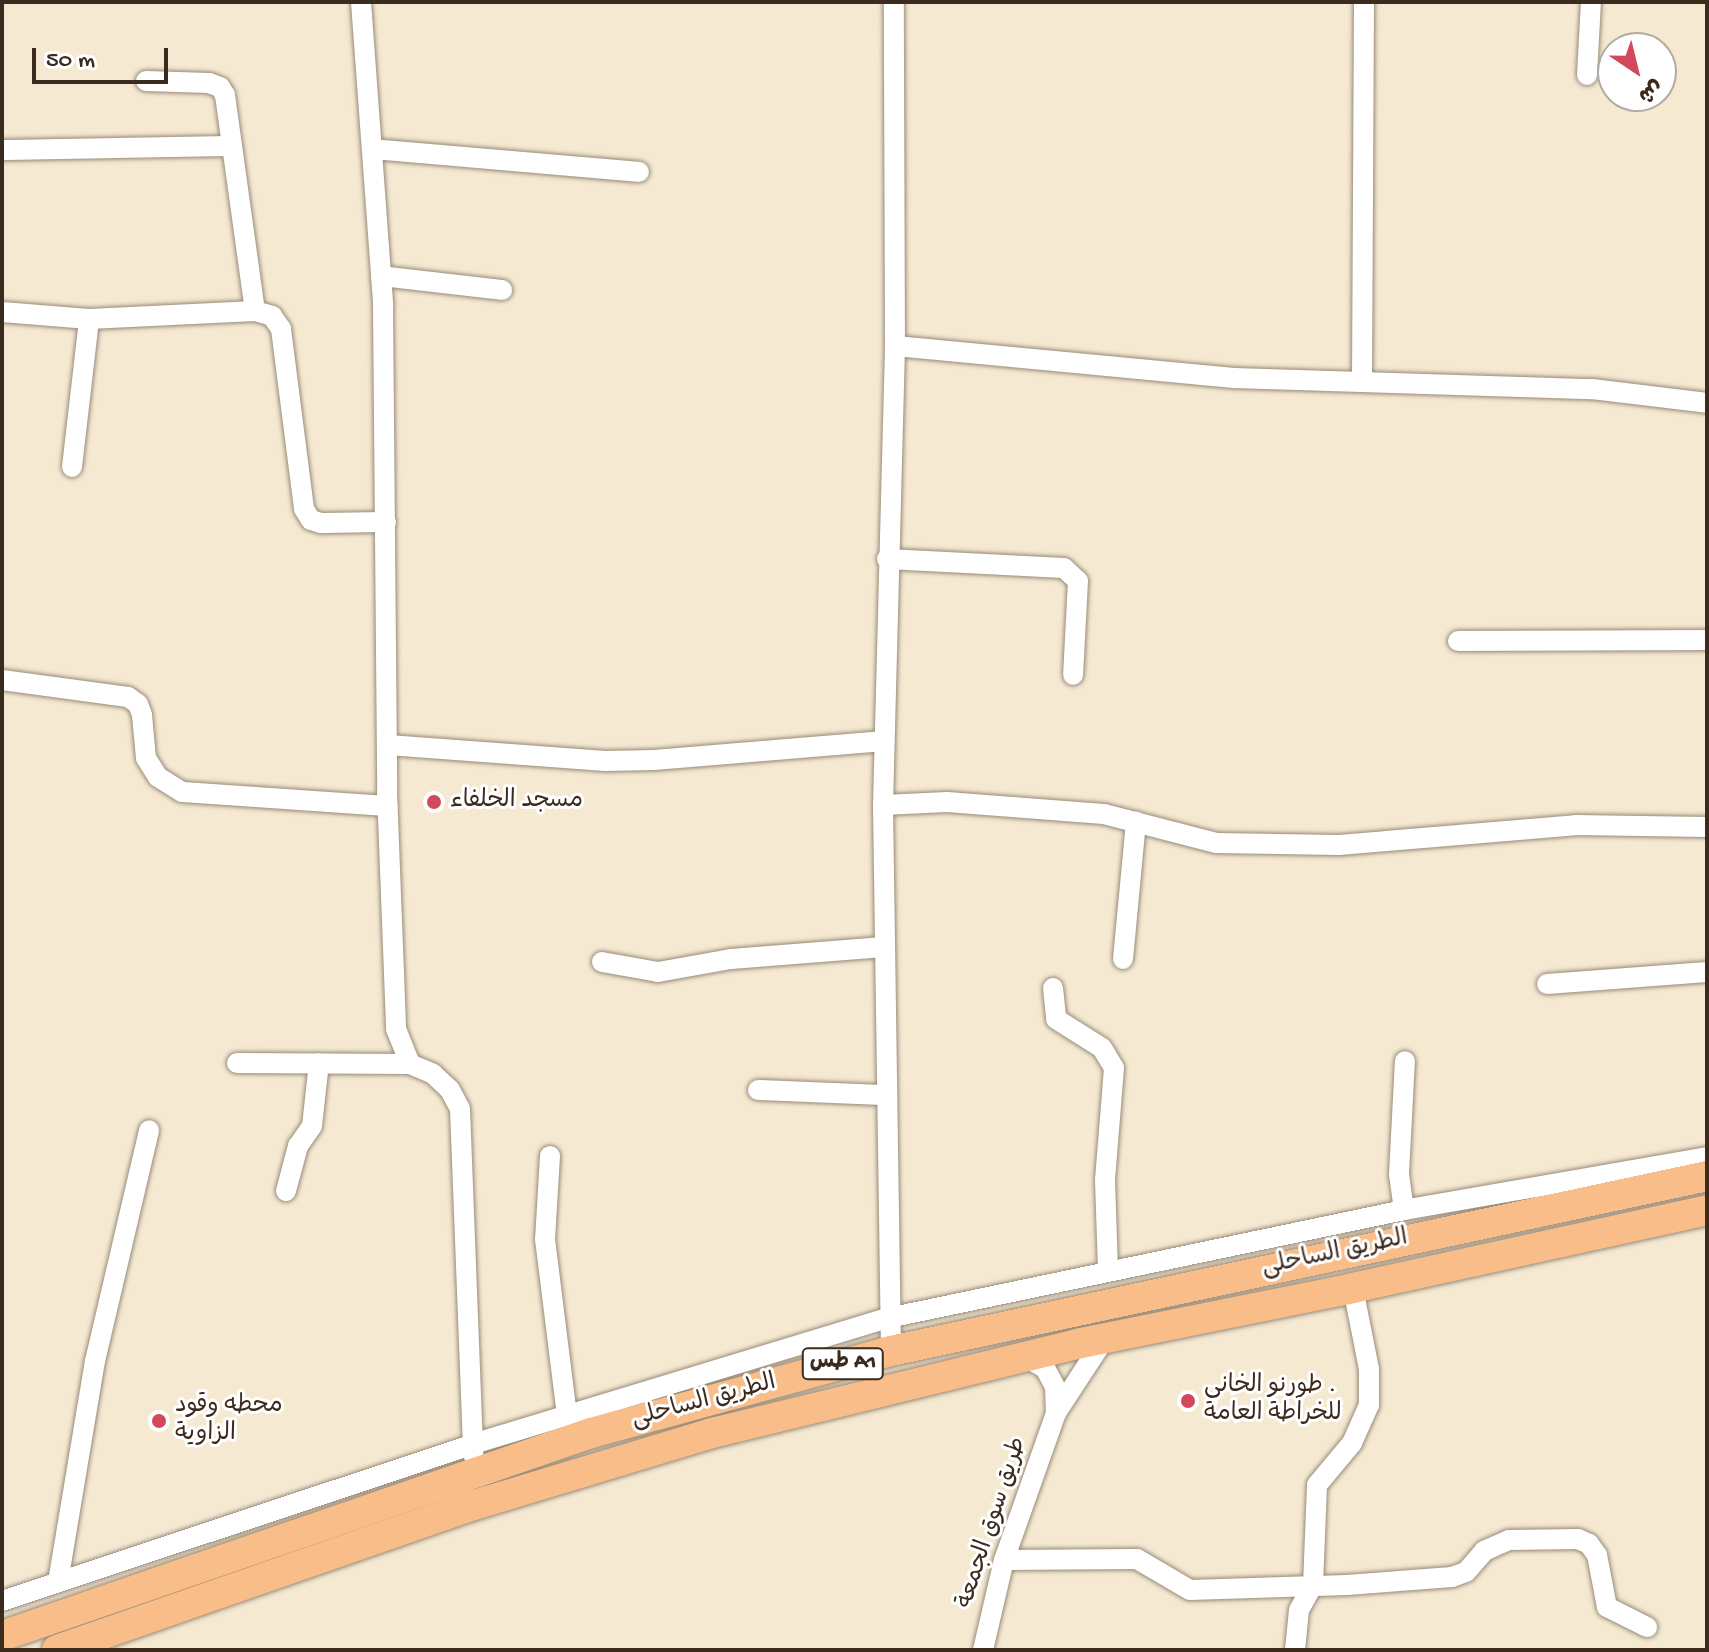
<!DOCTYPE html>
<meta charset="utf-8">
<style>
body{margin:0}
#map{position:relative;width:1709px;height:1652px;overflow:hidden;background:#f5e9d2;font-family:"Gochi Hand","Playpen Sans Arabic",sans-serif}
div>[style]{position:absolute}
.roads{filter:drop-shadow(0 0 2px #988a78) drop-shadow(0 0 2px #988a78)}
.minor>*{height:20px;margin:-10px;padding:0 10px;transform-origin:10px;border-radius:10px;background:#fff}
.highway>*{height:30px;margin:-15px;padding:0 15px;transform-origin:15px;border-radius:15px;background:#f8bd88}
.dots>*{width:22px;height:22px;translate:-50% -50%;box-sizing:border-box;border:4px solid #fff;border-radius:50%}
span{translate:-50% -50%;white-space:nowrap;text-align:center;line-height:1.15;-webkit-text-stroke:6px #fff;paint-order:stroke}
.shield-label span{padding:2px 6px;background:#fff;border:2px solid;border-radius:6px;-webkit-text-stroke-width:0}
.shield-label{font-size:22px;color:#3b2a1e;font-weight:700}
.poi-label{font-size:24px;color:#3b2a1e}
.left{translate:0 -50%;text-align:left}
.street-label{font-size:24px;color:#3b2a1e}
.frame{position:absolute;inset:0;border:4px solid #3b2a1e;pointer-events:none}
.north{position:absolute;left:1597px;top:32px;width:80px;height:80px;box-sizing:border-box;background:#fff;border:2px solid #b1aaa5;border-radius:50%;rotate:145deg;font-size:22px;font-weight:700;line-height:32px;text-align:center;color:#3b2a1e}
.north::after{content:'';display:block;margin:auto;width:28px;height:36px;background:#d1495b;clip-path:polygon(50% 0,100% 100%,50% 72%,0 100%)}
.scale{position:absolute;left:32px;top:48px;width:136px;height:36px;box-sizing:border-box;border:4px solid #3b2a1e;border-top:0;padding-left:10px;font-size:24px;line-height:28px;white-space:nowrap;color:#3b2a1e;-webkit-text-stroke:6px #fff;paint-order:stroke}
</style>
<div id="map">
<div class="roads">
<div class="minor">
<div style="left:361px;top:2px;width:304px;rotate:85.8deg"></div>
<div style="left:383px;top:305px;width:486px;rotate:89.5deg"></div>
<div style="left:387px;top:791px;width:238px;rotate:87.8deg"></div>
<div style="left:396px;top:1029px;width:38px;rotate:68deg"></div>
<div style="left:1587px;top:75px;width:73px;rotate:-86.9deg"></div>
<div style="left:146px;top:81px;width:63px;rotate:1.8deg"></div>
<div style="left:209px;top:83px;width:12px;rotate:20deg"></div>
<div style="left:220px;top:87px;width:9px;rotate:58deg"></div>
<div style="left:225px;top:95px;width:218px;rotate:82.1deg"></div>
<div style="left:372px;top:149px;width:268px;rotate:4.9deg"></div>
<div style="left:2px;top:150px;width:230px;rotate:-1deg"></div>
<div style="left:381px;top:276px;width:122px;rotate:6.6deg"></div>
<div style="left:2px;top:312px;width:87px;rotate:4.6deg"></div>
<div style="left:89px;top:319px;width:166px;rotate:-2.8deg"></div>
<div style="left:255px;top:311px;width:18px;rotate:16deg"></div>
<div style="left:272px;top:316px;width:16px;rotate:55deg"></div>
<div style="left:281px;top:329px;width:181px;rotate:82.7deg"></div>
<div style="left:304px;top:509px;width:13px;rotate:58deg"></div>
<div style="left:311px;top:520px;width:10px;rotate:17deg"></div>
<div style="left:321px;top:523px;width:65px;rotate:-0.9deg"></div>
<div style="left:895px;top:346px;width:341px;rotate:5.4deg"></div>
<div style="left:1234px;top:378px;width:358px;rotate:1.8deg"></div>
<div style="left:1592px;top:389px;width:116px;rotate:6.9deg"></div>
<div style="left:1362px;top:382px;width:380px;rotate:-89.7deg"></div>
<div style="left:72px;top:467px;width:149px;rotate:-83.4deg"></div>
<div style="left:887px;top:559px;width:177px;rotate:2.9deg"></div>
<div style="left:1064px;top:568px;width:19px;rotate:43deg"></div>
<div style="left:1078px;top:581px;width:94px;rotate:93deg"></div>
<div style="left:1458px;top:641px;width:249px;rotate:-0.2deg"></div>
<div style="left:2px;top:680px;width:127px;rotate:7.7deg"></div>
<div style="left:128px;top:697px;width:12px;rotate:35deg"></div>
<div style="left:138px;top:704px;width:12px;rotate:70deg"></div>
<div style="left:142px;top:715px;width:43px;rotate:84.7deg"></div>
<div style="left:146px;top:758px;width:22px;rotate:58deg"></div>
<div style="left:158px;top:777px;width:28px;rotate:32deg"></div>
<div style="left:182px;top:792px;width:206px;rotate:3.9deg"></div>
<div style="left:388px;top:745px;width:218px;rotate:4.2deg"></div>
<div style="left:605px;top:761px;width:49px;rotate:-1.2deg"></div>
<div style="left:654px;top:760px;width:231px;rotate:-4.7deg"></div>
<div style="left:883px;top:805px;width:64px;rotate:-2.7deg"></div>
<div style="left:947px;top:802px;width:157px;rotate:4.4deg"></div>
<div style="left:1104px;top:814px;width:116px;rotate:14.5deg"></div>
<div style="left:1216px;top:843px;width:123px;rotate:0.9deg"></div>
<div style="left:1339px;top:845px;width:237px;rotate:-4.8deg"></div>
<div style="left:1575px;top:825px;width:132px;rotate:0.9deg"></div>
<div style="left:1123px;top:959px;width:138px;rotate:-84.6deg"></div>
<div style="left:602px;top:962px;width:57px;rotate:10.1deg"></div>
<div style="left:658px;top:972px;width:74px;rotate:-10.1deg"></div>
<div style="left:731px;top:959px;width:153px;rotate:-4.5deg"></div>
<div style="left:1547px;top:984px;width:160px;rotate:-4.3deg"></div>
<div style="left:1053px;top:988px;width:31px;rotate:84deg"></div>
<div style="left:1056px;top:1019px;width:54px;rotate:32.2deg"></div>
<div style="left:1102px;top:1048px;width:23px;rotate:59deg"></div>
<div style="left:1114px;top:1068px;width:112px;rotate:94.6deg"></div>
<div style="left:1105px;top:1180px;width:89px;rotate:88.1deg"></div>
<div style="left:237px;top:1063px;width:173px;rotate:0.3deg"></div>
<div style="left:410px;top:1064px;width:25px;rotate:23deg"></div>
<div style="left:433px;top:1074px;width:23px;rotate:43deg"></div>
<div style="left:450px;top:1090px;width:21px;rotate:62deg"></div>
<div style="left:460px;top:1109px;width:346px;rotate:87.8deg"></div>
<div style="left:758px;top:1090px;width:127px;rotate:2.3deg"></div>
<div style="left:550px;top:1156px;width:83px;rotate:93.4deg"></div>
<div style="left:545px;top:1239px;width:177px;rotate:82.9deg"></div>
<div style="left:286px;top:1191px;width:47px;rotate:-75.1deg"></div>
<div style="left:298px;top:1146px;width:24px;rotate:-55deg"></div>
<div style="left:312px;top:1126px;width:63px;rotate:-83.7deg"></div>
<div style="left:1404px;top:1210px;width:36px;rotate:-98deg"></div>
<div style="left:1399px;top:1174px;width:113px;rotate:-87deg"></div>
<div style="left:891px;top:1351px;width:546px;rotate:-90.84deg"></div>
<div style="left:883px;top:805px;width:459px;rotate:-88.5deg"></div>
<div style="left:895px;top:346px;width:344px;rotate:-90.2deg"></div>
<div style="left:1023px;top:1356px;width:25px;rotate:29deg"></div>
<div style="left:1045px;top:1368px;width:21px;rotate:62deg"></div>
<div style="left:1055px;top:1387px;width:26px;rotate:88deg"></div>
<div style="left:1004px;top:1560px;width:133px;rotate:-0.4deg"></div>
<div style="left:1137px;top:1559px;width:61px;rotate:30.3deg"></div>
<div style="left:1190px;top:1590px;width:157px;rotate:-1.8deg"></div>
<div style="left:1347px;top:1585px;width:105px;rotate:-4.4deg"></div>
<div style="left:1452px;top:1577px;width:15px;rotate:-20deg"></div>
<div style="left:1466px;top:1572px;width:28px;rotate:-49deg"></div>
<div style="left:1484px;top:1551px;width:27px;rotate:-24deg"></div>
<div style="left:1509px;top:1540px;width:69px;rotate:-0.8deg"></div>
<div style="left:1578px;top:1539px;width:12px;rotate:24deg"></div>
<div style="left:1589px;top:1544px;width:14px;rotate:54deg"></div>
<div style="left:1597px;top:1555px;width:53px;rotate:79.1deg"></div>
<div style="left:1607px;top:1607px;width:45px;rotate:26.6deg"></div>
<div style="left:58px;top:1582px;width:224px;rotate:-80.5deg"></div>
<div style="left:95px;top:1361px;width:237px;rotate:-76.8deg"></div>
<div style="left:2px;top:1601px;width:496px;rotate:-18.4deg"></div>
<div style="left:473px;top:1444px;width:434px;rotate:-16.9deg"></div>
<div style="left:888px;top:1318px;width:527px;rotate:-11.82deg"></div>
<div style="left:1404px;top:1210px;width:308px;rotate:-9.9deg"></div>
<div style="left:983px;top:1650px;width:92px;rotate:-76.9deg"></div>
<div style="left:1004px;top:1560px;width:156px;rotate:-70.5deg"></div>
<div style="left:1056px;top:1413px;width:90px;rotate:-56.8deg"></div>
<div style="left:1295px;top:1650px;width:40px;rotate:-84.3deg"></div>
<div style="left:1299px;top:1610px;width:29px;rotate:-61deg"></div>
<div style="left:1313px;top:1585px;width:100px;rotate:-87.7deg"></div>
<div style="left:1317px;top:1485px;width:55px;rotate:-50.2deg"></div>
<div style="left:1352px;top:1443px;width:42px;rotate:-65.9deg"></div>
<div style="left:1369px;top:1405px;width:36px;rotate:-90deg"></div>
<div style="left:1369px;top:1369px;width:83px;rotate:-101.2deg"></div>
</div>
<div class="highway">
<div style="left:2px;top:1636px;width:623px;rotate:-19.02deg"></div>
<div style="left:591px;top:1433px;width:311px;rotate:-15.3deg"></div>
<div style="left:891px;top:1351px;width:835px;rotate:-12.1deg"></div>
<div style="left:57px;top:1650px;width:441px;rotate:-19.2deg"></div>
<div style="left:474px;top:1505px;width:249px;rotate:-16.8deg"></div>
<div style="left:712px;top:1433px;width:380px;rotate:-13.7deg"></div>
<div style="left:1081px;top:1343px;width:278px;rotate:-11.4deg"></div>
<div style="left:1353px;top:1288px;width:362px;rotate:-12.4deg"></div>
</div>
</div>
<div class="dots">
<div style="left:434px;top:802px;background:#d1495b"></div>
<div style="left:1188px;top:1401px;background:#d1495b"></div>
<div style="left:159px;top:1421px;background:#d1495b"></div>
</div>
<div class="shield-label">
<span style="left:843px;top:1364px">طس A1</span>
</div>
<div class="poi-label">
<span class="left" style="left:450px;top:802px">مسجد الخلفاء</span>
<span class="left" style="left:1204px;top:1401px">طورنو الخاني .<br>للخراطة العامة</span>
<span class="left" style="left:175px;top:1421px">محطه وقود<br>الزاوية</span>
</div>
<div class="street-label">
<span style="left:1335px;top:1254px;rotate:-12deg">الطريق الساحلى</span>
<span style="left:704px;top:1402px;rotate:-15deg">الطريق الساحلى</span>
<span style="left:993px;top:1523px;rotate:-72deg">طريق سوق الجمعة</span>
</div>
<div class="frame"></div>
<div class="north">ش</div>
<div class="scale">50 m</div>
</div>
